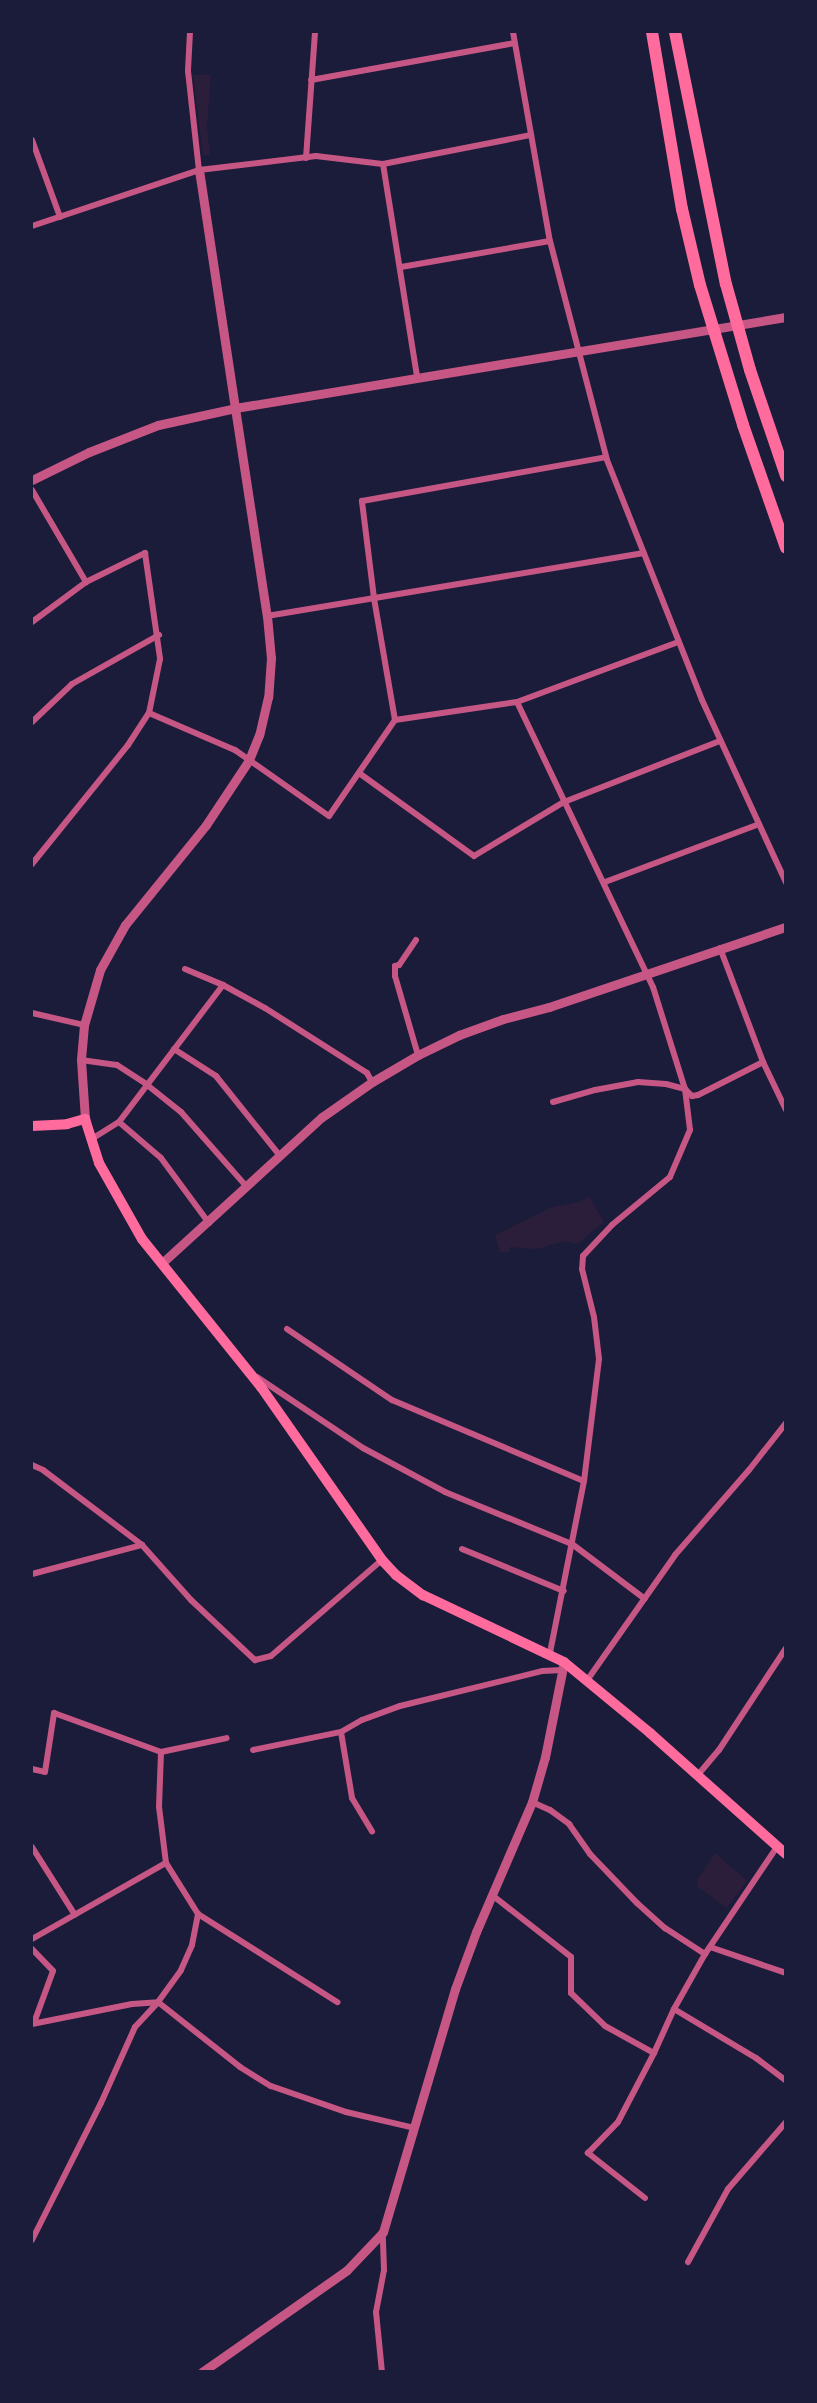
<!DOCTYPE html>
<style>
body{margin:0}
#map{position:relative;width:817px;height:2403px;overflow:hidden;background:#1b1b3a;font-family:"Noto Sans",sans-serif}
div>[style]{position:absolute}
.green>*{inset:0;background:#2a1e3b}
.minor>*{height:6px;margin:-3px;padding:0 3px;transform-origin:3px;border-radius:3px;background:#c65784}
.tertiary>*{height:9px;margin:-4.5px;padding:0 4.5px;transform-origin:4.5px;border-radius:4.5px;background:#c65784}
.secondary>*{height:10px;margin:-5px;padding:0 5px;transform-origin:5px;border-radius:5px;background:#ff6b9d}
.trunk>*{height:12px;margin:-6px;padding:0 6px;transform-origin:6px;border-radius:6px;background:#ff6b9d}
span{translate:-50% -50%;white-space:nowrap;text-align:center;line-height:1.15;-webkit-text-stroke:4.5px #1b1b3a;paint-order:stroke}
.frame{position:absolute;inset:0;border:33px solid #1b1b3a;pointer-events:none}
</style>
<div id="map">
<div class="green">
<div style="clip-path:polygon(193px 75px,211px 75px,207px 127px,210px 155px,203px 155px)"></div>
<div style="clip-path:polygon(589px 1196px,604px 1222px,577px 1244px,565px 1241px,537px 1249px,510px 1247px,509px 1252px,500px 1252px,495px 1235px,552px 1207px,579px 1202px)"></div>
<div style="clip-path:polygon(715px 1853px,747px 1881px,727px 1908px,698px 1887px,697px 1880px)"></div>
</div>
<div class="minor">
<div style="left:190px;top:32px;width:39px;rotate:93deg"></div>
<div style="left:188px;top:71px;width:100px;rotate:83.7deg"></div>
<div style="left:513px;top:32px;width:212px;rotate:80deg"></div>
<div style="left:550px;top:241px;width:226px;rotate:75.4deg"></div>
<div style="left:607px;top:460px;width:258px;rotate:68.4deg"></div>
<div style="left:702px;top:700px;width:201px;rotate:65.3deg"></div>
<div style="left:311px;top:80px;width:207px;rotate:-10.3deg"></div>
<div style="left:32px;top:140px;width:82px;rotate:70deg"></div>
<div style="left:306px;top:158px;width:126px;rotate:-85.9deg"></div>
<div style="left:383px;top:164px;width:215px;rotate:80.9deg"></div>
<div style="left:32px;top:226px;width:176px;rotate:-18.5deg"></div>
<div style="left:199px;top:170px;width:118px;rotate:-6.8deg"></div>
<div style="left:316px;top:156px;width:67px;rotate:6.8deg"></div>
<div style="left:383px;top:164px;width:151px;rotate:-11.1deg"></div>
<div style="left:401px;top:267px;width:151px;rotate:-9.9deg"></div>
<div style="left:32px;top:490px;width:107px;rotate:59.6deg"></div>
<div style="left:267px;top:616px;width:382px;rotate:-9.5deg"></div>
<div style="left:32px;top:622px;width:67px;rotate:-36.5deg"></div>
<div style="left:86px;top:582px;width:66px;rotate:-26.2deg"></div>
<div style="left:145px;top:553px;width:107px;rotate:81.9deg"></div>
<div style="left:160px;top:659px;width:55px;rotate:101.5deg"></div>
<div style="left:149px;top:713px;width:94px;rotate:23.3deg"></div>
<div style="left:235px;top:750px;width:115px;rotate:35.1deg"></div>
<div style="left:329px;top:816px;width:116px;rotate:-55.5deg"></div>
<div style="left:395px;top:720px;width:124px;rotate:-99.8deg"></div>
<div style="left:374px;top:598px;width:98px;rotate:-97.1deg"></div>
<div style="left:362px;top:501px;width:248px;rotate:-10.2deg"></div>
<div style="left:517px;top:702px;width:316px;rotate:64.5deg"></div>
<div style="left:653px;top:987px;width:107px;rotate:72.6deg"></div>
<div style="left:685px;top:1089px;width:41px;rotate:83deg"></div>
<div style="left:690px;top:1130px;width:51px;rotate:113.1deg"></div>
<div style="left:670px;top:1177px;width:75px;rotate:140.4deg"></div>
<div style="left:612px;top:1225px;width:42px;rotate:133.1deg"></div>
<div style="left:583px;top:1256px;width:13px;rotate:94deg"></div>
<div style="left:582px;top:1269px;width:49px;rotate:76deg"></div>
<div style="left:594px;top:1317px;width:42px;rotate:83.2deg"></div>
<div style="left:599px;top:1359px;width:123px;rotate:97deg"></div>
<div style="left:584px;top:1481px;width:175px;rotate:101.2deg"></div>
<div style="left:395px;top:720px;width:123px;rotate:-8.4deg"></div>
<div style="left:517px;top:702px;width:172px;rotate:-20.4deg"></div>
<div style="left:32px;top:722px;width:55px;rotate:-43.5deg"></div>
<div style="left:72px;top:684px;width:100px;rotate:-29.4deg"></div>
<div style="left:359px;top:773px;width:142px;rotate:35.8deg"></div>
<div style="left:474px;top:856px;width:105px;rotate:-31deg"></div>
<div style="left:564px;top:802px;width:168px;rotate:-21.4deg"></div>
<div style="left:32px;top:864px;width:153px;rotate:-51.1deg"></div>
<div style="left:128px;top:745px;width:38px;rotate:-57deg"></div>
<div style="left:605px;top:882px;width:162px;rotate:-20.6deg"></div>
<div style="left:416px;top:940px;width:30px;rotate:124deg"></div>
<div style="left:399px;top:965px;width:4px;rotate:166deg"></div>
<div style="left:395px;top:966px;width:10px;rotate:90deg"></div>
<div style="left:395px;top:976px;width:82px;rotate:73.8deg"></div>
<div style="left:720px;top:948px;width:122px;rotate:69.3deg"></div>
<div style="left:763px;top:1062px;width:53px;rotate:64.4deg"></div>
<div style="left:185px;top:969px;width:41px;rotate:22.8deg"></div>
<div style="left:32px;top:1013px;width:53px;rotate:13deg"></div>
<div style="left:174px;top:1049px;width:50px;rotate:32.7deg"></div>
<div style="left:216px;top:1076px;width:102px;rotate:51.3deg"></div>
<div style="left:81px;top:1060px;width:36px;rotate:8deg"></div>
<div style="left:117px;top:1065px;width:35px;rotate:33deg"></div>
<div style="left:146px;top:1084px;width:45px;rotate:38.7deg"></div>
<div style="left:181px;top:1112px;width:98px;rotate:48.7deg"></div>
<div style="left:553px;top:1102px;width:44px;rotate:-15.9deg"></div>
<div style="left:595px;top:1090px;width:44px;rotate:-10.5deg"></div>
<div style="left:638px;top:1082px;width:28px;rotate:4deg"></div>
<div style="left:666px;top:1084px;width:20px;rotate:15deg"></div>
<div style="left:685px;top:1089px;width:10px;rotate:45deg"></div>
<div style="left:692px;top:1096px;width:6px;rotate:-9deg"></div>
<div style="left:698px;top:1095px;width:73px;rotate:-26.9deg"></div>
<div style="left:119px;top:1122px;width:55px;rotate:40.6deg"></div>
<div style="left:161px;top:1158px;width:81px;rotate:53.6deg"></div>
<div style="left:90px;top:1140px;width:34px;rotate:-32deg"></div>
<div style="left:119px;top:1122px;width:172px;rotate:-52.8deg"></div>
<div style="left:223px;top:985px;width:48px;rotate:28.7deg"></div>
<div style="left:265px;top:1008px;width:121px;rotate:32.5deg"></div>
<div style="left:367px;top:1073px;width:10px;rotate:61deg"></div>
<div style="left:287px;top:1329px;width:127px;rotate:34.1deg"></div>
<div style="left:392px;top:1400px;width:208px;rotate:22.9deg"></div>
<div style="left:257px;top:1377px;width:128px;rotate:33.8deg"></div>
<div style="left:363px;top:1448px;width:93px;rotate:28.2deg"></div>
<div style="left:445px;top:1492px;width:137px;rotate:22.3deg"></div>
<div style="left:572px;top:1544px;width:91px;rotate:37deg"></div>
<div style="left:32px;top:1465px;width:12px;rotate:24deg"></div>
<div style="left:43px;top:1470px;width:124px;rotate:37.1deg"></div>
<div style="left:142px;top:1545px;width:74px;rotate:48.3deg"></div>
<div style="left:191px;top:1600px;width:88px;rotate:43.2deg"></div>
<div style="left:255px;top:1660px;width:16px;rotate:-14deg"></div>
<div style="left:271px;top:1656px;width:147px;rotate:-40.9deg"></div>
<div style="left:462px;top:1549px;width:110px;rotate:22.4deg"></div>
<div style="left:32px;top:1574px;width:114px;rotate:-14.8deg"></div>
<div style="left:588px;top:1679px;width:151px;rotate:-54.9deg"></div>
<div style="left:675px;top:1555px;width:113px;rotate:-49deg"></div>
<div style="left:749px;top:1470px;width:60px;rotate:-51.8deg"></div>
<div style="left:341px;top:1732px;width:67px;rotate:80.5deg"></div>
<div style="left:352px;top:1798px;width:39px;rotate:59deg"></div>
<div style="left:253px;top:1750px;width:90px;rotate:-11.6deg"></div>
<div style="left:341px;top:1732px;width:24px;rotate:-30deg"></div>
<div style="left:362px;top:1720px;width:40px;rotate:-20.2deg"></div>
<div style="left:400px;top:1706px;width:147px;rotate:-13.8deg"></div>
<div style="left:543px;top:1671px;width:19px;rotate:-3deg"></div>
<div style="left:32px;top:1769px;width:13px;rotate:13deg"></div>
<div style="left:45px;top:1772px;width:60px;rotate:-81.3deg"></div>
<div style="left:54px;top:1713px;width:114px;rotate:20deg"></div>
<div style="left:697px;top:1776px;width:34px;rotate:-50deg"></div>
<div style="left:719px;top:1750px;width:122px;rotate:-56.7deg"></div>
<div style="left:532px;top:1802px;width:20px;rotate:24deg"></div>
<div style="left:550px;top:1810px;width:24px;rotate:36deg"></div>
<div style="left:569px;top:1824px;width:37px;rotate:55deg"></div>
<div style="left:590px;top:1854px;width:68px;rotate:46.2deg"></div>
<div style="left:637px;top:1903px;width:38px;rotate:42deg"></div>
<div style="left:665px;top:1928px;width:48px;rotate:33deg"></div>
<div style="left:32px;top:1847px;width:80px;rotate:57.7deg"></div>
<div style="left:492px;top:1895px;width:100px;rotate:38.1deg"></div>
<div style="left:571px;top:1957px;width:36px;rotate:90deg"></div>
<div style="left:571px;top:1993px;width:47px;rotate:44.1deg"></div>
<div style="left:605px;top:2026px;width:56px;rotate:28.9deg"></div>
<div style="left:654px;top:2053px;width:48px;rotate:-65.6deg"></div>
<div style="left:674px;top:2009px;width:63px;rotate:-60.6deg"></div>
<div style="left:705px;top:1954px;width:129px;rotate:-56.1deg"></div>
<div style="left:198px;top:1914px;width:165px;rotate:32.3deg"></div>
<div style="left:32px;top:1939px;width:154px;rotate:-29.6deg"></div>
<div style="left:710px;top:1947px;width:80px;rotate:18.9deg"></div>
<div style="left:32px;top:1949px;width:30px;rotate:46deg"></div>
<div style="left:53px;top:1971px;width:55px;rotate:110.1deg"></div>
<div style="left:674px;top:2009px;width:96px;rotate:30.9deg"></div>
<div style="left:756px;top:2058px;width:38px;rotate:37deg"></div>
<div style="left:32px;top:2024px;width:102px;rotate:-11.3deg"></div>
<div style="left:132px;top:2004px;width:26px;rotate:-4deg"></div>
<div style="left:158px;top:2002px;width:39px;rotate:-54deg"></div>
<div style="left:181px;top:1970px;width:27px;rotate:-66deg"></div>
<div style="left:192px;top:1945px;width:32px;rotate:-79deg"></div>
<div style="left:198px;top:1914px;width:60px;rotate:-122.1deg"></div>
<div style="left:166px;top:1863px;width:56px;rotate:-97.1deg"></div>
<div style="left:159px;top:1807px;width:55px;rotate:-87.9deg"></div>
<div style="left:161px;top:1752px;width:67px;rotate:-12deg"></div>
<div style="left:645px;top:2198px;width:73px;rotate:-141.7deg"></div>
<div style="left:588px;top:2153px;width:43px;rotate:-45.9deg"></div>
<div style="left:618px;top:2122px;width:78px;rotate:-62.4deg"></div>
<div style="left:32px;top:2240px;width:153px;rotate:-63.3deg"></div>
<div style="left:101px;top:2103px;width:83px;rotate:-65.9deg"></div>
<div style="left:135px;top:2027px;width:34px;rotate:-47deg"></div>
<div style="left:158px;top:2002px;width:105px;rotate:38.4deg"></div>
<div style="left:240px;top:2067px;width:36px;rotate:32deg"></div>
<div style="left:271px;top:2086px;width:79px;rotate:19.1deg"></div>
<div style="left:346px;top:2112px;width:71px;rotate:13.1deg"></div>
<div style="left:688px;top:2262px;width:83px;rotate:-61.3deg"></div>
<div style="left:728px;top:2189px;width:89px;rotate:-49.1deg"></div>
<div style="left:382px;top:2372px;width:60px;rotate:-95.7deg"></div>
<div style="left:376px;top:2312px;width:43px;rotate:-79.2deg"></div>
<div style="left:384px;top:2270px;width:38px;rotate:-92deg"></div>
</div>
<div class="tertiary">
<div style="left:199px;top:170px;width:241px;rotate:81.4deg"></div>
<div style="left:235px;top:408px;width:558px;rotate:-9.38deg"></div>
<div style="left:32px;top:480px;width:64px;rotate:-26.2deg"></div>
<div style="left:89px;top:452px;width:74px;rotate:-21.4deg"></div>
<div style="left:158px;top:425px;width:79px;rotate:-12.4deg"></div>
<div style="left:235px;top:408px;width:210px;rotate:81.3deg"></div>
<div style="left:267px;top:616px;width:42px;rotate:84.6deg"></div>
<div style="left:271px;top:658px;width:39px;rotate:94deg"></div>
<div style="left:268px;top:697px;width:39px;rotate:103deg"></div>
<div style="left:259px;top:735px;width:27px;rotate:112deg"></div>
<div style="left:249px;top:760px;width:78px;rotate:123.5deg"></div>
<div style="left:206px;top:825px;width:129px;rotate:129deg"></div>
<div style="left:125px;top:925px;width:51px;rotate:119.1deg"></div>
<div style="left:100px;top:970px;width:57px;rotate:106.2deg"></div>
<div style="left:84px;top:1025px;width:35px;rotate:95deg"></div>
<div style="left:81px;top:1060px;width:59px;rotate:86.1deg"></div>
<div style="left:163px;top:1262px;width:215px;rotate:-42.4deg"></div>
<div style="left:322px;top:1117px;width:61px;rotate:-35deg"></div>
<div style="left:372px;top:1082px;width:53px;rotate:-30.4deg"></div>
<div style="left:418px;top:1055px;width:46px;rotate:-26deg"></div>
<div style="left:459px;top:1035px;width:47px;rotate:-20deg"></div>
<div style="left:503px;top:1019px;width:48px;rotate:-14.6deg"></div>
<div style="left:549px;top:1007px;width:250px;rotate:-18.7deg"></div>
<div style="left:202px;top:2372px;width:177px;rotate:-35.1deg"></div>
<div style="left:347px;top:2270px;width:52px;rotate:-46.5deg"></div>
<div style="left:383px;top:2232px;width:253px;rotate:-73.5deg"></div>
<div style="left:455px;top:1989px;width:61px;rotate:-69.8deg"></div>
<div style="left:476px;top:1932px;width:142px;rotate:-66.7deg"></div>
<div style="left:532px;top:1802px;width:47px;rotate:-73.9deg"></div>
<div style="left:545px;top:1757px;width:97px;rotate:-78.7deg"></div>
</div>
<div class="secondary">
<div style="left:32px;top:1126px;width:35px;rotate:-3deg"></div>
<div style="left:67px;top:1124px;width:19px;rotate:-16deg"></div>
<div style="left:85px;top:1119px;width:46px;rotate:72.3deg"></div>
<div style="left:99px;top:1163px;width:87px;rotate:60.5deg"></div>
<div style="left:142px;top:1239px;width:190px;rotate:51.2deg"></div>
<div style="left:261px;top:1387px;width:211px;rotate:55deg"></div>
<div style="left:382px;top:1560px;width:21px;rotate:47deg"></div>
<div style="left:396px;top:1575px;width:34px;rotate:37deg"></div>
<div style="left:423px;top:1595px;width:156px;rotate:25.4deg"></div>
<div style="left:564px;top:1662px;width:112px;rotate:39.5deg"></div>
<div style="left:650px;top:1733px;width:182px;rotate:41.7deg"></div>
</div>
<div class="trunk">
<div style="left:652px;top:32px;width:180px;rotate:80.4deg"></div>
<div style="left:682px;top:209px;width:78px;rotate:76.7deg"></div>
<div style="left:700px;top:285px;width:146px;rotate:72.9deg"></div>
<div style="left:743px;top:425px;width:130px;rotate:70.7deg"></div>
<div style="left:675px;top:32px;width:257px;rotate:78.6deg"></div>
<div style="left:726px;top:284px;width:89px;rotate:74.4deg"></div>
<div style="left:750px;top:370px;width:112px;rotate:71.2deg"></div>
</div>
<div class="frame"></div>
</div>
